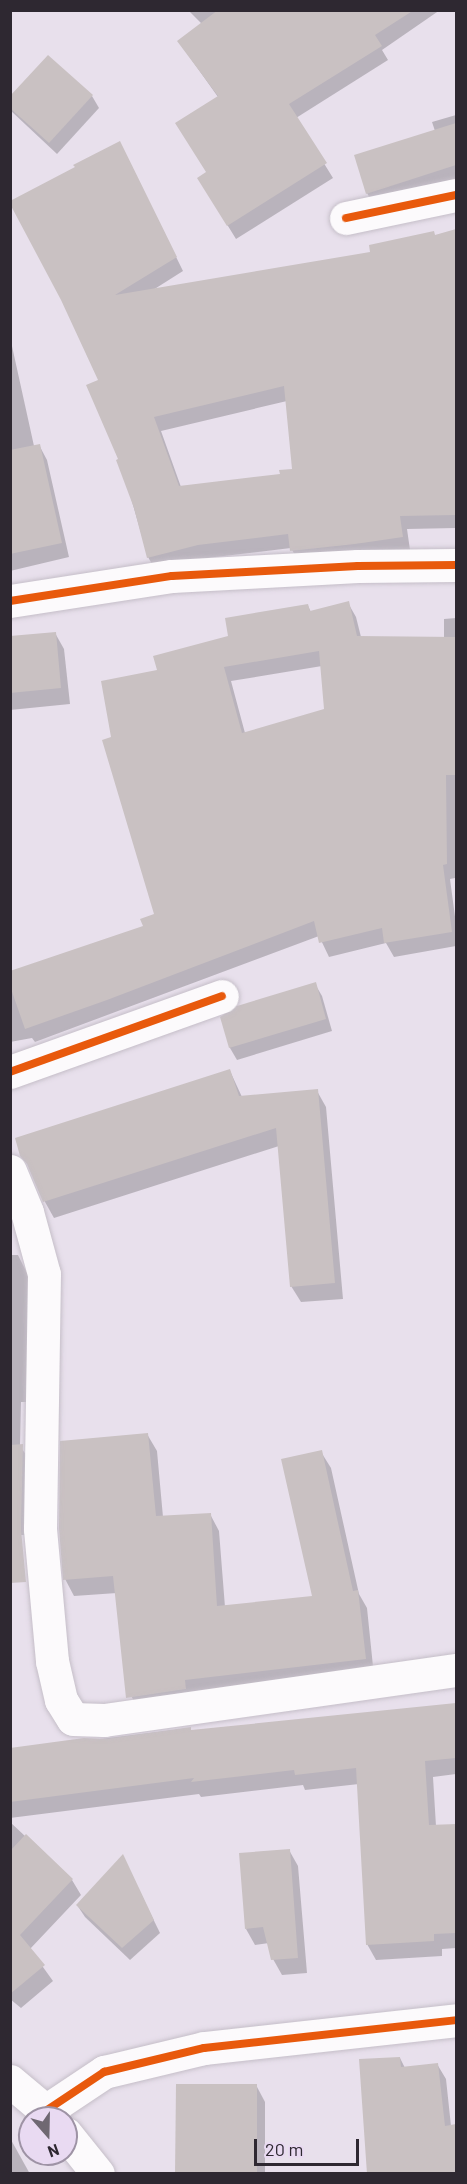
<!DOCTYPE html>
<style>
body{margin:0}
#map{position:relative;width:467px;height:2184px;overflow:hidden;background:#e8e0ec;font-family:Barlow,sans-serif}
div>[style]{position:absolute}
.shadow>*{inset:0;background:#0003}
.building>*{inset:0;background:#c9c1c2}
.roads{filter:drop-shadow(0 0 2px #c5bec8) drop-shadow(0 0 2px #c5bec8)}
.minor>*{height:33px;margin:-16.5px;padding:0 16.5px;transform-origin:16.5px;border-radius:16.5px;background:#fcfafc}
.cycleway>*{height:8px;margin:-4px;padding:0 4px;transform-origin:4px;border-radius:4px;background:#e8590c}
span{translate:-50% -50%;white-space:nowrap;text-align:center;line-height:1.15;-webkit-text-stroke:5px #e9daf2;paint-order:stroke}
.frame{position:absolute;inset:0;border:12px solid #2e2831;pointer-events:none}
.north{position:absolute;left:18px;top:2106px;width:60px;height:60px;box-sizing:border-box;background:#e9daf2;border:2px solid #9e93a5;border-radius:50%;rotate:160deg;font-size:16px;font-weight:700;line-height:24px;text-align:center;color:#2e2831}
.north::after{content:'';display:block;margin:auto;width:21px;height:27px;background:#6f6872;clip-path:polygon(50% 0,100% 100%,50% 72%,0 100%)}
.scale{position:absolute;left:254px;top:2139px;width:105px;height:27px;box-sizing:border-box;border:3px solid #2e2831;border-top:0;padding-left:8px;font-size:18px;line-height:21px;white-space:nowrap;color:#2e2831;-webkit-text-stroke:4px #e9daf2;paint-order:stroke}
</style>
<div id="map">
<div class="shadow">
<div style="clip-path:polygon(188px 10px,440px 10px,382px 50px,388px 60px,296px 118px,333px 178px,236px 239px,207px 192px,218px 97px,179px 42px,202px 24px)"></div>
<div style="clip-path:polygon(92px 96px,99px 108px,57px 154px,10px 110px,10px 99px)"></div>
<div style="clip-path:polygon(456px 115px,456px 182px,375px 207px,367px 193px,435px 131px,432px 122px)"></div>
<div style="clip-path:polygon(evenodd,127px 157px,183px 271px,153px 290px,372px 253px,456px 230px,456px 528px,407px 529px,410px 550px,300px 564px,291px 548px,207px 558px,156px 571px,148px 557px,120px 460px,100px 381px,127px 157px,287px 401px,293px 470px,282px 476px,181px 487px,161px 431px,287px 401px)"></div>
<div style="clip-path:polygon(10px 337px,34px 446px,39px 445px,47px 460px,69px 557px,10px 571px)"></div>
<div style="clip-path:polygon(evenodd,348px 603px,356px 617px,361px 637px,444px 638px,444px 619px,456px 618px,455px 878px,450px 879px,456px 924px,456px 946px,394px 957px,386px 943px,329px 957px,319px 936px,35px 1042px,32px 1038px,10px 1042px,10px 973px,145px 927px,156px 915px,113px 738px,159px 671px,230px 637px,308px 606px,311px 612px,348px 603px,322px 666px,326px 710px,245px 733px,231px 681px,322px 666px)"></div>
<div style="clip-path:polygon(55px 633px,64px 649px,70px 704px,10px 710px,10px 638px)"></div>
<div style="clip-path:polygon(315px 984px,322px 996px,332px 1031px,237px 1060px,230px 1048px,221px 1017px)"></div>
<div style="clip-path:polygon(230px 1071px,242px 1097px,317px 1091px,326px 1107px,343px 1299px,301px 1302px,291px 1286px,279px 1146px,54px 1218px,45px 1202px,17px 1139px)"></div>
<div style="clip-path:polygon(10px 1255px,18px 1255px,30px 1279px,26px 1402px,21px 1402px,20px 1446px,31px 1462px,30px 1535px,10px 1535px)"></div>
<div style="clip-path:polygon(147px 1434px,157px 1451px,163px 1517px,210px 1514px,219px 1531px,225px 1607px,313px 1597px,321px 1452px,331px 1468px,359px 1594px,367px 1608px,374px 1676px,136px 1705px,127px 1688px,117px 1593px,74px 1596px,65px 1579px)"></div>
<div style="clip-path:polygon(456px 1704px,456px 1774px,433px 1777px,436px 1826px,456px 1825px,456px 1948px,442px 1949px,442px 1956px,376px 1960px,367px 1944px,359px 1784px,305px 1790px,303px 1785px,201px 1797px,199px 1794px,10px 1818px,10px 1750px,190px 1728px,192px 1732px)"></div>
<div style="clip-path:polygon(10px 1822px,72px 1880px,81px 1895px,30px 1949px,53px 1981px,21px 2008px,10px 1999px)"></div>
<div style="clip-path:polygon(289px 1850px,298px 1866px,307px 1973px,282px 1975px,273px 1959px,269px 1943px,255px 1945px,246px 1929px)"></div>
<div style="clip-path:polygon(123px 1857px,160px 1933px,130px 1960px,85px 1917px,77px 1905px)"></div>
<div style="clip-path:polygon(400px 2058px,405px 2068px,437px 2064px,446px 2079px,451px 2126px,456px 2126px,456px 2174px,369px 2174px)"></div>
<div style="clip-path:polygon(256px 2085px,265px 2102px,265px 2174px,177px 2174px)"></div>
<div style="clip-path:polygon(10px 2138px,30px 2174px,10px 2174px)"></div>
</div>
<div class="building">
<div style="clip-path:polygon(218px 10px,414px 10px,375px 35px,382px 46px,289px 104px,327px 163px,227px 226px,197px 178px,206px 172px,175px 123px,218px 96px,177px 41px)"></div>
<div style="clip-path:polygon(48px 55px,93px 95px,49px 143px,10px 108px,10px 96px)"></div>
<div style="clip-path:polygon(456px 123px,456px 165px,366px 194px,354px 155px)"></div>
<div style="clip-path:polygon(evenodd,120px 141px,177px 257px,115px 295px,370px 252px,369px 245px,434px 231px,435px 235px,456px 229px,456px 515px,400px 516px,403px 537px,355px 544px,290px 551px,288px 534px,198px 545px,147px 558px,134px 508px,116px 460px,118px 459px,86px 385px,98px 380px,61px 300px,10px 204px,10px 201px,75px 167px,73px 165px,120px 141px,284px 386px,292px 469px,279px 470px,280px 474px,179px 486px,154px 417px,284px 386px)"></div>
<div style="clip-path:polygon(40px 444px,62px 543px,10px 554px,10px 450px)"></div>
<div style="clip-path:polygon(evenodd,349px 601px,357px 636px,456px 637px,456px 775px,446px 775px,447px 864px,443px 865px,452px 932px,384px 943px,382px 928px,319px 943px,314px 921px,107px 1000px,25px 1029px,10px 986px,10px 971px,143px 926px,140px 919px,154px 914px,102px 740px,111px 737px,101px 681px,157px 670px,153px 656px,228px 636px,225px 618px,308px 604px,310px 611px,349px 601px,319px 651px,324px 709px,242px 733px,224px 667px,319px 651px)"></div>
<div style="clip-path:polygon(56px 632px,61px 688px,10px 693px,10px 636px)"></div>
<div style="clip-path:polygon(316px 982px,326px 1019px,229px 1048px,220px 1017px,237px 1006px)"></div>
<div style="clip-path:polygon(230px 1069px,239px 1096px,318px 1089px,335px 1283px,290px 1287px,276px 1128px,43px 1202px,27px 1164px,20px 1156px,15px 1138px)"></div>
<div style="clip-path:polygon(148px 1433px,156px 1516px,211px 1513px,217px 1606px,312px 1596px,281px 1459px,322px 1450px,353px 1591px,358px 1590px,366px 1659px,185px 1680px,186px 1689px,126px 1698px,113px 1576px,63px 1580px,59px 1528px,60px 1441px)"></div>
<div style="clip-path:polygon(23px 1444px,21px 1529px,26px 1582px,10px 1583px,10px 1445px)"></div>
<div style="clip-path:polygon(456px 1703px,456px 1758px,425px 1761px,429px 1825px,456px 1824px,456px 1933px,434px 1934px,434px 1941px,366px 1945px,356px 1768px,295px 1775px,294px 1770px,191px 1782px,194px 1778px,10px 1802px,10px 1748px,84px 1738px,106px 1739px,191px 1727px,191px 1730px)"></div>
<div style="clip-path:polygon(26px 1834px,73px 1879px,20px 1935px,45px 1965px,10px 1994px,10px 1851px)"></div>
<div style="clip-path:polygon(290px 1849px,298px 1958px,271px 1960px,263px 1927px,245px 1929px,239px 1853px)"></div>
<div style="clip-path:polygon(123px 1854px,154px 1920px,122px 1948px,76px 1905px)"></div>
<div style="clip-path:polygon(400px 2057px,401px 2067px,438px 2063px,445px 2126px,456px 2124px,456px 2174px,367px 2174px,359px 2059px)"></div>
<div style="clip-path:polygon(176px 2084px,257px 2084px,257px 2174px,175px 2174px)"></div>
</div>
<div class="roads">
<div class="minor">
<div style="left:346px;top:218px;width:112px;rotate:-11.8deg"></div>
<div style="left:10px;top:601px;width:164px;rotate:-8.8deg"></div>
<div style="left:172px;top:576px;width:186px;rotate:-3.1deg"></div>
<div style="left:358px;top:566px;width:98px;rotate:-0.6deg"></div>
<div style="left:10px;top:1072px;width:225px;rotate:-19.7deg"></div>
<div style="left:10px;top:1171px;width:44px;rotate:67.5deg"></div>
<div style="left:27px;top:1212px;width:64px;rotate:74.7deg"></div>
<div style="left:44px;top:1274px;width:255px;rotate:90.9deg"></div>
<div style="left:40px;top:1529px;width:133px;rotate:84.8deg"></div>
<div style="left:52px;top:1661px;width:40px;rotate:77deg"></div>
<div style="left:61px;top:1700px;width:22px;rotate:58deg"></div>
<div style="left:73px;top:1719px;width:31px;rotate:2deg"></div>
<div style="left:104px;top:1720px;width:356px;rotate:-8.1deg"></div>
<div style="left:10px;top:2081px;width:57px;rotate:40.1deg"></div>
<div style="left:47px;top:2110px;width:69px;rotate:-33.7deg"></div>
<div style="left:104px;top:2072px;width:103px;rotate:-13.5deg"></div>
<div style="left:204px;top:2048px;width:254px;rotate:-6.3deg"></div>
<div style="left:66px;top:2134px;width:51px;rotate:51.3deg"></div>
</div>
</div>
<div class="cycleway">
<div style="left:346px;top:218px;width:112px;rotate:-11.8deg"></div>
<div style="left:10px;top:601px;width:164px;rotate:-8.8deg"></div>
<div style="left:172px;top:576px;width:186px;rotate:-3.1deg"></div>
<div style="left:358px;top:566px;width:98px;rotate:-0.6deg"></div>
<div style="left:10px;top:1072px;width:225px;rotate:-19.7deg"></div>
<div style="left:47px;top:2110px;width:69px;rotate:-33.7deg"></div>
<div style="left:104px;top:2072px;width:103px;rotate:-13.5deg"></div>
<div style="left:204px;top:2048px;width:254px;rotate:-6.3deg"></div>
</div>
<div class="frame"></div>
<div class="north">N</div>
<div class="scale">20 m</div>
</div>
